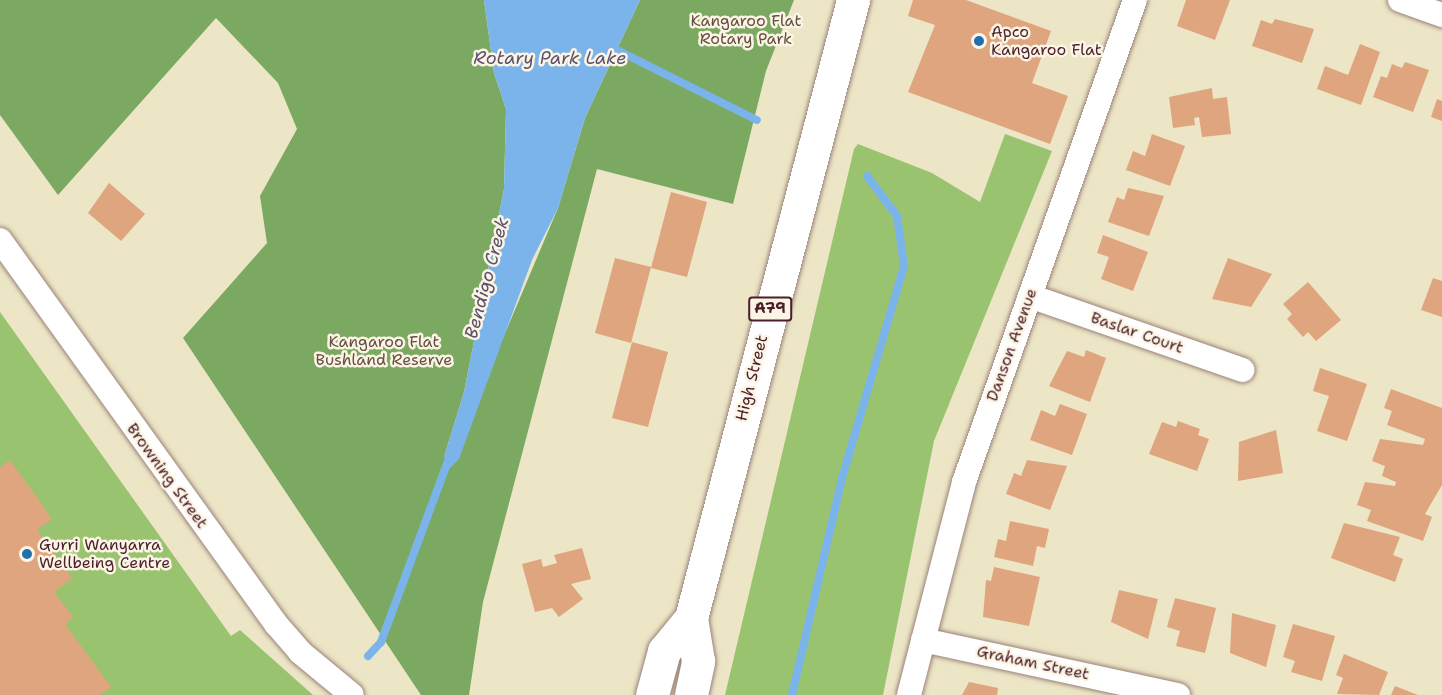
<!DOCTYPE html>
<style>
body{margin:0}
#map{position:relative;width:1442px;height:695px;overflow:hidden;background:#ece5c6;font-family:"Shantell Sans",sans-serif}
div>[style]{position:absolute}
.green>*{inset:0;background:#9ac370}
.forest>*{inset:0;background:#7ba962}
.water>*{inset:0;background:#7bb4eb}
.stream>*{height:8px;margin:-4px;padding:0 4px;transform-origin:4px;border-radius:4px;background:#7bb4eb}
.building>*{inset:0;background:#dfa57e}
.roads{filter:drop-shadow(0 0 2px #9b8278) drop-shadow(0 0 2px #9b8278)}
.minor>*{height:24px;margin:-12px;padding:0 12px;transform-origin:12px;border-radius:12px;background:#fff}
.trunk>*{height:33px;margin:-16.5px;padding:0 16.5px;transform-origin:16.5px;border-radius:16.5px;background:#fff}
.dots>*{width:16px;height:16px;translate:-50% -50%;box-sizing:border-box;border:3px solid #fcf5e5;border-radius:50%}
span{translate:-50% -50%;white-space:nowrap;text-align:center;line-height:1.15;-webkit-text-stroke:5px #fcf5e5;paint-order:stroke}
.shield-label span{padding:2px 4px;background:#fcf5e5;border:2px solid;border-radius:4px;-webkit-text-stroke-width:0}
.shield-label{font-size:15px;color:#4a1f2b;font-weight:700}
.park-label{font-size:16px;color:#625040}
.poi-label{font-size:16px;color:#4a1f2b}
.left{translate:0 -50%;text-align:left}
.street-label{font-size:16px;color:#4a1f2b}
.water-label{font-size:18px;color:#5b536e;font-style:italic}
</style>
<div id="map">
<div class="green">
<div style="clip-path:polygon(1005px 134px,1052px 151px,934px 441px,883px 695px,725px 695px,854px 149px,858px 144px,932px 173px,980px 202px)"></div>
<div style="clip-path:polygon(0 312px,231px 636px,240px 630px,313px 695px,0 695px)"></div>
</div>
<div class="forest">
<div style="clip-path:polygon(0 0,484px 0,494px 73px,506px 109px,504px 189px,464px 392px,444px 457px,481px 390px,558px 208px,585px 118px,640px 0,794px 0,766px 71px,733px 204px,597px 169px,483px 602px,469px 695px,421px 695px,183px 338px,267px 243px,260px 196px,297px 129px,278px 83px,216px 18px,58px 195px,0 115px)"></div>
</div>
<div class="water">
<div style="clip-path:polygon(484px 0,640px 0,585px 118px,558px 208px,532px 260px,459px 459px,450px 468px,444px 457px,464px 392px,504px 189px,506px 109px,494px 73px)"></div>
</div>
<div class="stream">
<div style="left:611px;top:47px;width:163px;rotate:26.6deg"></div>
<div style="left:368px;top:656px;width:19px;rotate:-47deg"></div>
<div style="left:381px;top:642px;width:196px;rotate:-69.7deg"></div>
<div style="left:792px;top:695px;width:223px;rotate:-77deg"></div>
<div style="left:842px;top:478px;width:221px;rotate:-73.7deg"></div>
<div style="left:904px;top:266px;width:50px;rotate:-98deg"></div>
<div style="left:897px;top:216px;width:50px;rotate:-126.9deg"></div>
</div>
<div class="building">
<div style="clip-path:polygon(913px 0,966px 0,1051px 31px,1032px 83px,1068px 96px,1050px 144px,908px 92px,935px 25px,908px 16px)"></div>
<div style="clip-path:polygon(1186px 0,1230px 0,1215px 40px,1177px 26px)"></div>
<div style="clip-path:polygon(1275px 19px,1314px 29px,1302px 63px,1252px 46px,1261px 20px,1272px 24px)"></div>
<div style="clip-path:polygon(1360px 44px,1380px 52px,1361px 105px,1317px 89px,1325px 66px,1348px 75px)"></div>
<div style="clip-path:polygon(1405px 62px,1429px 70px,1413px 112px,1373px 97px,1381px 76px,1387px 78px,1392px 64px,1402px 68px)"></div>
<div style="clip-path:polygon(1212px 88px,1213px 99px,1227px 97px,1231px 134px,1202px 137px,1199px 117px,1194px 118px,1195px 125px,1173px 128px,1169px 97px)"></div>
<div style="clip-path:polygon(1437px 99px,1442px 101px,1442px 121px,1431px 117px)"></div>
<div style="clip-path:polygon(1152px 134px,1185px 146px,1170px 186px,1126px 170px,1133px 151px,1145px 156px)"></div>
<div style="clip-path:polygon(109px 183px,145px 214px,121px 241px,88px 213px)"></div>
<div style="clip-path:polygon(1128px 188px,1164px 196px,1149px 236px,1108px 222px,1117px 197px,1124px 200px)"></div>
<div style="clip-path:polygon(671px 192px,707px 202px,687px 277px,651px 268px)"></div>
<div style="clip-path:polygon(1103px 235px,1148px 252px,1133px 291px,1101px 279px,1109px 257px,1097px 253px)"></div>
<div style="clip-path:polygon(615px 258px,651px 267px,631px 343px,595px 333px)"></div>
<div style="clip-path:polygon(1228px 258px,1272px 274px,1251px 307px,1212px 299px)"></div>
<div style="clip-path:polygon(1433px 278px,1442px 281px,1442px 317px,1421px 310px)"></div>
<div style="clip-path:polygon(1308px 282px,1341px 320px,1316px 341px,1308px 332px,1303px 337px,1287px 319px,1292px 314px,1283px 304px)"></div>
<div style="clip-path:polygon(632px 342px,668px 352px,648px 427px,612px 418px)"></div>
<div style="clip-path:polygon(1086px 350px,1106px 358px,1090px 402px,1049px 386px,1067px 351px,1084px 357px)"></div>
<div style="clip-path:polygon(1320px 368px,1367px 384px,1347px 441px,1317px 431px,1329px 396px,1313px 391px)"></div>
<div style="clip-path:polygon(1391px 389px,1442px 408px,1442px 485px,1425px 514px,1432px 517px,1423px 541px,1367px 521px,1371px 510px,1357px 505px,1365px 482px,1395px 486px,1396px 482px,1382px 476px,1385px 466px,1372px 461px,1380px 439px,1423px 445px,1425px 439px,1387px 425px,1392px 411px,1384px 408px)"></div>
<div style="clip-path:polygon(1060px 404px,1087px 414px,1072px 455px,1030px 440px,1041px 410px,1055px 416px)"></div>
<div style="clip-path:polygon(1178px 421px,1200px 429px,1198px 435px,1209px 439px,1197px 471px,1149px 454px,1162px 422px,1176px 427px)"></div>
<div style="clip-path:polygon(1276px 430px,1283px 473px,1238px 481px,1239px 442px)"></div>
<div style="clip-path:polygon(10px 460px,52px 519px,37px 530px,72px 578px,54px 592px,73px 617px,65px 624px,111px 687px,100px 695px,0 695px,0 467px)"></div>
<div style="clip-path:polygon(1027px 460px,1067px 466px,1050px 510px,1006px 494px,1014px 473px,1021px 476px)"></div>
<div style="clip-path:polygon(1010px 521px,1049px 529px,1045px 548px,1037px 546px,1033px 566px,994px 557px,998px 539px,1006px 541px)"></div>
<div style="clip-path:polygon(1344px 523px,1400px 537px,1393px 555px,1403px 559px,1395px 582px,1331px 558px)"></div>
<div style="clip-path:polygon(582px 548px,591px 579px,571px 584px,583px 599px,559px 617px,552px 608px,535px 612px,522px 564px,541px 559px,543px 567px,557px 563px,554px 555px)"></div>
<div style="clip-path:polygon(994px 567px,1040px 577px,1029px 626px,983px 617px,986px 580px,991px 581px)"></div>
<div style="clip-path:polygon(1119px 590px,1158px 599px,1148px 639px,1111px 622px)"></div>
<div style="clip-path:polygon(1175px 598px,1216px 608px,1205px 653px,1176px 646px,1180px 631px,1167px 627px)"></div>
<div style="clip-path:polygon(1232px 613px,1276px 625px,1266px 667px,1230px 653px)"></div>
<div style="clip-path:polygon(1293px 624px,1335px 636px,1322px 681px,1291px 672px,1295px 661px,1283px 657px)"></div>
<div style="clip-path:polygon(1344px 654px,1388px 672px,1379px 695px,1337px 694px,1343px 678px,1336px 675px)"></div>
<div style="clip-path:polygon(969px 682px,998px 688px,997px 695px,962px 695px)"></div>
<div style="clip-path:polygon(1395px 686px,1418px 695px,1391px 695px)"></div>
</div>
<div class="roads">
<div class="minor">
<div style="left:1400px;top:0;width:45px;rotate:19.7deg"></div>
<div style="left:0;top:240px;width:473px;rotate:54.3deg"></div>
<div style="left:276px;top:624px;width:37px;rotate:49deg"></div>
<div style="left:300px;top:652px;width:67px;rotate:39.6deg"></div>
<div style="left:1030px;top:296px;width:225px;rotate:19.2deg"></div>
<div style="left:923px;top:640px;width:261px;rotate:12.2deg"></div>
<div style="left:909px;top:695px;width:220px;rotate:-75.5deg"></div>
<div style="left:964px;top:482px;width:511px;rotate:-70.47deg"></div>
</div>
<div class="trunk">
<div style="left:652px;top:695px;width:46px;rotate:-74.7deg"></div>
<div style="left:664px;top:651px;width:43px;rotate:-50.7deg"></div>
<div style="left:691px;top:695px;width:35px;rotate:-78deg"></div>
<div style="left:698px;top:661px;width:44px;rotate:-99.2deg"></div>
<div style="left:691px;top:618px;width:639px;rotate:-75.31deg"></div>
</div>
</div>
<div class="dots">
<div style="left:979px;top:41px;background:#1f6fb2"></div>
<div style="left:27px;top:554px;background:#1f6fb2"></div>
</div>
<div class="shield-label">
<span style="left:770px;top:309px">A79</span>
</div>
<div class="park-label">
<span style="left:746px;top:30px">Kangaroo Flat<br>Rotary Park</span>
<span style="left:384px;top:351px">Kangaroo Flat<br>Bushland Reserve</span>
</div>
<div class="poi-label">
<span class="left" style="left:991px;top:41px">Apco<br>Kangaroo Flat</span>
<span class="left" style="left:39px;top:554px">Gurri Wanyarra<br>Wellbeing Centre</span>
</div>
<div class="street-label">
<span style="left:1137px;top:333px;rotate:19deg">Baslar Court</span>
<span style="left:1012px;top:345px;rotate:-70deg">Danson Avenue</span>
<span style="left:752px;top:378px;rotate:-76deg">High Street</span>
<span style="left:167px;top:476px;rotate:54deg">Browning Street</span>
<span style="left:1033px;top:663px;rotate:12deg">Graham Street</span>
</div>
<div class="water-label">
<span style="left:550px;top:58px">Rotary Park Lake</span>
<span style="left:487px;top:278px;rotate:-75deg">Bendigo Creek</span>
</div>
</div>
